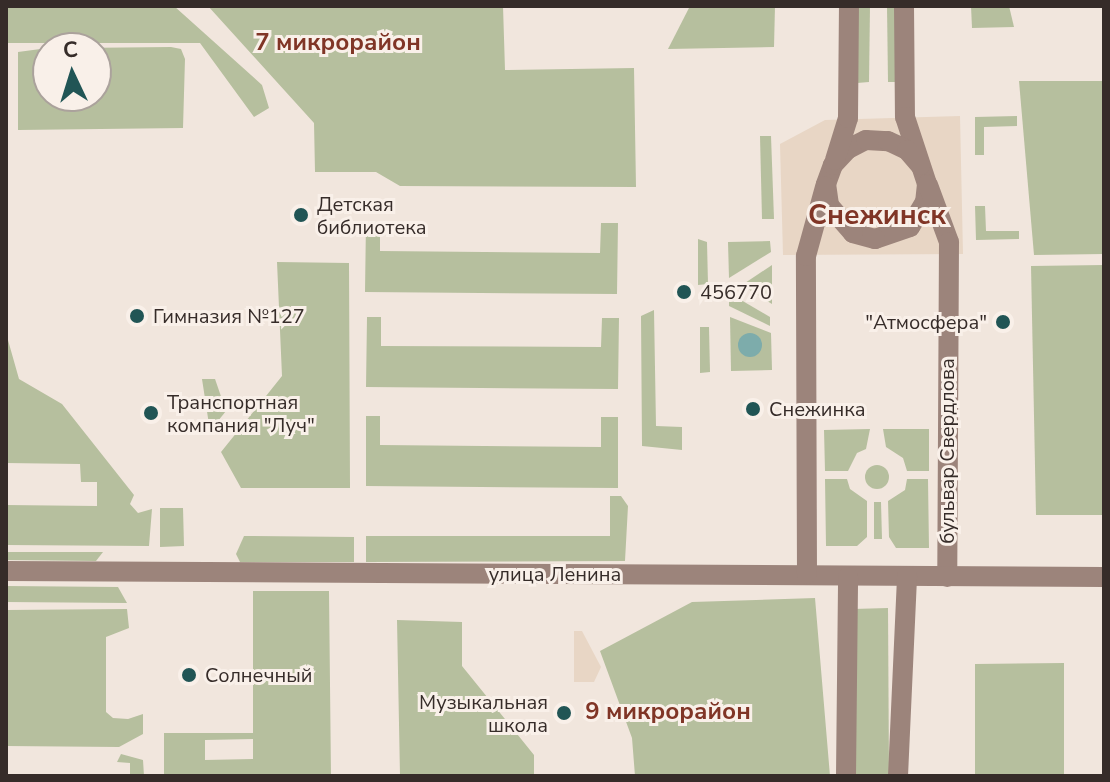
<!DOCTYPE html>
<meta charset="utf-8">
<style>
body{margin:0}
#map{position:relative;width:1110px;height:782px;overflow:hidden;background:#f1e6dd;font-family:"Nunito Sans",sans-serif}
div>[style]{position:absolute}
.green>*{inset:0;background:#b6bf9e}
.round{border-radius:50%}
.plaza>*{inset:0;background:#e8d6c5}
.water>*{inset:0;background:#7dacab}
.secondary>*{height:20px;margin:-10px;padding:0 10px;transform-origin:10px;border-radius:10px;background:#9c847b}
.dots>*{width:22px;height:22px;translate:-50% -50%;box-sizing:border-box;border:4px solid #f9f0e9;border-radius:50%}
span{translate:-50% -50%;white-space:nowrap;text-align:center;line-height:1.15;-webkit-text-stroke:6px #f9f0e9;paint-order:stroke}
.poi-label{font-size:20px;color:#362c29}
.left{translate:0 -50%;text-align:left}
.right{translate:-100% -50%;text-align:right}
.street-label{font-size:20px;color:#362c29}
.quarter-label{font-size:24px;color:#803526;font-weight:700}
.district-label{font-size:28px;color:#803526;font-weight:700}
.frame{position:absolute;inset:0;border:8px solid #362c29;pointer-events:none}
.north{position:absolute;left:32px;top:32px;width:80px;height:80px;box-sizing:border-box;background:#f9f0e9;border:2px solid #aba29c;border-radius:50%;rotate:356deg;font-size:22px;font-weight:700;line-height:32px;text-align:center;color:#362c29}
.north::after{content:'';display:block;margin:auto;width:28px;height:36px;background:#215555;clip-path:polygon(50% 0,100% 100%,50% 72%,0 100%)}
</style>
<div id="map">
<div class="green">
<div style="clip-path:polygon(6px 6px,174px 6px,262px 85px,269px 108px,254px 117px,200px 43px,6px 43px)"></div>
<div style="clip-path:polygon(208px 6px,503px 6px,505px 70px,634px 68px,636px 187px,400px 186px,376px 172px,315px 172px,314px 123px)"></div>
<div style="clip-path:polygon(690px 6px,775px 6px,774px 47px,668px 49px)"></div>
<div style="clip-path:polygon(858px 6px,870px 6px,869px 82px,857px 83px)"></div>
<div style="clip-path:polygon(887px 6px,899px 6px,899px 82px,888px 82px)"></div>
<div style="clip-path:polygon(971px 6px,1009px 6px,1014px 27px,972px 28px)"></div>
<div style="clip-path:polygon(171px 47px,181px 49px,185px 59px,183px 128px,18px 130px,18px 52px,48px 48px,48px 96px,96px 96px,96px 48px,76px 48px)"></div>
<div style="clip-path:polygon(1019px 81px,1104px 81px,1104px 254px,1034px 255px)"></div>
<div style="clip-path:polygon(1017px 116px,1017px 126px,984px 127px,984px 155px,975px 155px,975px 117px)"></div>
<div style="clip-path:polygon(760px 136px,771px 136px,774px 219px,762px 219px)"></div>
<div style="clip-path:polygon(975px 206px,985px 206px,986px 231px,1019px 231px,1019px 239px,976px 240px)"></div>
<div style="clip-path:polygon(366px 222px,380px 222px,380px 251px,600px 253px,601px 223px,618px 223px,617px 294px,365px 292px)"></div>
<div style="clip-path:polygon(698px 239px,707px 242px,708px 284px,698px 285px)"></div>
<div style="clip-path:polygon(770px 241px,771px 252px,729px 278px,728px 242px)"></div>
<div style="clip-path:polygon(277px 262px,349px 263px,350px 488px,241px 488px,221px 452px,282px 376px)"></div>
<div style="clip-path:polygon(772px 265px,772px 304px,742px 285px)"></div>
<div style="clip-path:polygon(1104px 265px,1104px 515px,1036px 515px,1031px 266px)"></div>
<div style="clip-path:polygon(729px 293px,770px 317px,770px 326px,729px 306px)"></div>
<div style="clip-path:polygon(654px 310px,656px 426px,682px 427px,682px 450px,642px 446px,641px 316px)"></div>
<div style="clip-path:polygon(367px 317px,381px 317px,381px 346px,601px 347px,602px 318px,619px 318px,618px 389px,366px 387px)"></div>
<div style="clip-path:polygon(730px 317px,771px 333px,772px 370px,731px 371px)"></div>
<div style="clip-path:polygon(700px 327px,709px 327px,710px 372px,700px 373px)"></div>
<div style="clip-path:polygon(6px 333px,19px 379px,62px 404px,134px 495px,130px 504px,138px 513px,152px 509px,149px 546px,6px 545px,6px 505px,97px 506px,97px 482px,81px 482px,80px 464px,6px 463px)"></div>
<div style="clip-path:polygon(202px 379px,215px 379px,226px 411px,210px 431px)"></div>
<div style="clip-path:polygon(366px 416px,380px 416px,380px 445px,601px 447px,601px 417px,618px 417px,618px 488px,366px 486px)"></div>
<div style="clip-path:polygon(870px 429px,866px 449px,857px 453px,848px 471px,825px 471px,824px 430px)"></div>
<div style="clip-path:polygon(883px 429px,929px 429px,929px 471px,907px 471px,903px 458px,886px 447px)"></div>
<div class="round" style="left:865px;top:465px;width:24px;height:24px"></div>
<div style="clip-path:polygon(825px 479px,847px 479px,850px 489px,867px 501px,867px 537px,857px 546px,826px 546px)"></div>
<div style="clip-path:polygon(907px 479px,928px 479px,929px 548px,896px 548px,889px 537px,888px 501px,905px 490px)"></div>
<div style="clip-path:polygon(610px 496px,621px 496px,628px 506px,625px 561px,366px 562px,366px 536px,610px 536px)"></div>
<div style="clip-path:polygon(874px 502px,881px 502px,882px 539px,874px 539px)"></div>
<div style="clip-path:polygon(160px 508px,183px 508px,184px 546px,160px 547px)"></div>
<div style="clip-path:polygon(244px 536px,354px 537px,354px 562px,240px 562px,236px 554px)"></div>
<div style="clip-path:polygon(6px 552px,103px 552px,96px 561px,6px 560px)"></div>
<div style="clip-path:polygon(6px 586px,118px 587px,127px 603px,6px 602px)"></div>
<div style="clip-path:polygon(evenodd,253px 591px,329px 591px,331px 776px,164px 776px,164px 733px,253px 733px,253px 591px,205px 740px,253px 739px,253px 759px,205px 760px,205px 740px)"></div>
<div style="clip-path:polygon(815px 598px,830px 776px,635px 776px,632px 738px,600px 651px,692px 602px)"></div>
<div style="clip-path:polygon(888px 608px,889px 776px,854px 776px,853px 609px)"></div>
<div style="clip-path:polygon(127px 609px,129px 628px,106px 637px,106px 712px,113px 718px,128px 719px,143px 714px,143px 734px,119px 747px,6px 746px,6px 610px)"></div>
<div style="clip-path:polygon(397px 620px,462px 622px,462px 666px,534px 755px,534px 776px,400px 776px)"></div>
<div style="clip-path:polygon(1064px 663px,1064px 776px,975px 776px,975px 664px)"></div>
<div style="clip-path:polygon(121px 754px,143px 760px,144px 776px,130px 776px,130px 763px,117px 762px)"></div>
</div>
<div class="plaza">
<div style="clip-path:polygon(960px 116px,963px 254px,783px 255px,780px 144px,825px 120px)"></div>
<div style="clip-path:polygon(574px 631px,582px 631px,601px 667px,594px 682px,574px 682px)"></div>
</div>
<div class="water">
<div class="round" style="left:738px;top:333px;width:24px;height:24px"></div>
</div>
<div class="secondary">
<div style="left:904px;top:6px;width:111px;rotate:89.5deg"></div>
<div style="left:905px;top:117px;width:71px;rotate:71.8deg"></div>
<div style="left:927px;top:184px;width:18px;rotate:96deg"></div>
<div style="left:925px;top:202px;width:29px;rotate:121deg"></div>
<div style="left:910px;top:227px;width:37px;rotate:161deg"></div>
<div style="left:875px;top:239px;width:23px;rotate:-165deg"></div>
<div style="left:853px;top:233px;width:37px;rotate:-131deg"></div>
<div style="left:829px;top:205px;width:21px;rotate:-98deg"></div>
<div style="left:826px;top:184px;width:20px;rotate:-70deg"></div>
<div style="left:833px;top:165px;width:22px;rotate:-47deg"></div>
<div style="left:848px;top:149px;width:20px;rotate:-27deg"></div>
<div style="left:866px;top:140px;width:22px;rotate:3deg"></div>
<div style="left:888px;top:141px;width:21px;rotate:25deg"></div>
<div style="left:907px;top:150px;width:20px;rotate:49deg"></div>
<div style="left:835px;top:160px;width:44px;rotate:-72.8deg"></div>
<div style="left:848px;top:118px;width:112px;rotate:-89.5deg"></div>
<div style="left:928px;top:185px;width:61px;rotate:69.8deg"></div>
<div style="left:949px;top:242px;width:335px;rotate:90.3deg"></div>
<div style="left:6px;top:571px;width:1098px;rotate:0.31deg"></div>
<div style="left:807px;top:574px;width:318px;rotate:-90.2deg"></div>
<div style="left:806px;top:256px;width:72px;rotate:-74.6deg"></div>
<div style="left:846px;top:776px;width:199px;rotate:-89.4deg"></div>
<div style="left:898px;top:776px;width:200px;rotate:-87.4deg"></div>
</div>
<div class="dots">
<div style="left:301px;top:215px;background:#215555"></div>
<div style="left:684px;top:292px;background:#215555"></div>
<div style="left:137px;top:316px;background:#215555"></div>
<div style="left:1003px;top:322px;background:#215555"></div>
<div style="left:753px;top:409px;background:#215555"></div>
<div style="left:151px;top:413px;background:#215555"></div>
<div style="left:189px;top:675px;background:#215555"></div>
<div style="left:564px;top:713px;background:#215555"></div>
</div>
<div class="poi-label">
<span class="left" style="left:317px;top:216px">Детская<br>библиотека</span>
<span class="left" style="left:700px;top:292px">456770</span>
<span class="left" style="left:153px;top:316px">Гимназия №127</span>
<span class="right" style="left:987px;top:322px">"Атмосфера"</span>
<span class="left" style="left:167px;top:414px">Транспортная<br>компания "Луч"</span>
<span class="left" style="left:769px;top:409px">Снежинка</span>
<span class="left" style="left:205px;top:675px">Солнечный</span>
<span class="right" style="left:548px;top:714px">Музыкальная<br>школа</span>
</div>
<div class="street-label">
<span style="left:947px;top:451px;rotate:-90deg">бульвар Свердлова</span>
<span style="left:555px;top:574px">улица Ленина</span>
</div>
<div class="quarter-label">
<span style="left:338px;top:43px">7 микрорайон</span>
<span style="left:668px;top:712px">9 микрорайон</span>
</div>
<div class="district-label">
<span style="left:877px;top:215px">Снежинск</span>
</div>
<div class="frame"></div>
<div class="north">С</div>
</div>
